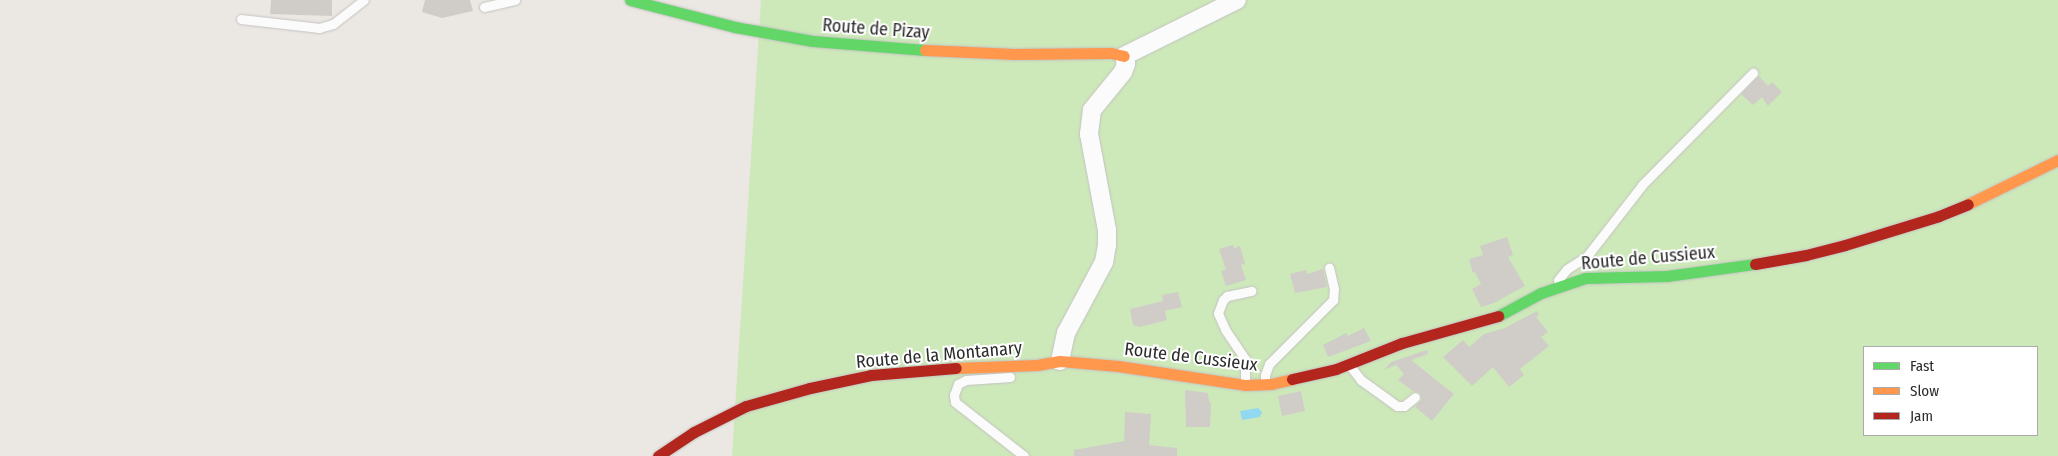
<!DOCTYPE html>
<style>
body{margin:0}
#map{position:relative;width:2058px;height:456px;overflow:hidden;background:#ebe7e2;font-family:"Fira Sans Condensed",sans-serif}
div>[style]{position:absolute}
.green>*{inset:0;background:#cde8b9}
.water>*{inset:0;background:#91d9f1}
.building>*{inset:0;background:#d0cdc9}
.roads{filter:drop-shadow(0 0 1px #c4c3c3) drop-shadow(0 0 1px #c4c3c3)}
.lane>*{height:9px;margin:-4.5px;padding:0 4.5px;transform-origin:4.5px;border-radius:4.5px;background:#fcfbfb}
.street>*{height:18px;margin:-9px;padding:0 9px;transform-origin:9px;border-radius:9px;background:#fcfbfb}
.fast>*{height:11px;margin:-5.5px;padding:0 5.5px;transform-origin:5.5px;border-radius:5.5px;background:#63d668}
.slow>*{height:11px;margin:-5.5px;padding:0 5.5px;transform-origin:5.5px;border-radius:5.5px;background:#ff974d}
.jam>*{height:11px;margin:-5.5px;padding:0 5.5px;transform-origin:5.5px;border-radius:5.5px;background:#b3261e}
span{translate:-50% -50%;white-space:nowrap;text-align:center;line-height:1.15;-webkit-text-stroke:4px #fff;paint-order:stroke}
.street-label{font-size:18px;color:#2c2c2c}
.legend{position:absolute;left:1863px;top:346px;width:175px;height:90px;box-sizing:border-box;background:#fff;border:1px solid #ababab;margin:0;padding:6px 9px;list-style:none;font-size:15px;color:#2c2c2c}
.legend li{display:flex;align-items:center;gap:10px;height:25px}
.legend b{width:25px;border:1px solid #ababab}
</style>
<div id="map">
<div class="green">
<div style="clip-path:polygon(evenodd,761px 0,2058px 0,2058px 456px,732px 456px,761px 0,1864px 347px,2037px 347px,2037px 435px,1864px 435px,1864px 347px)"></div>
</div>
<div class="water">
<div style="clip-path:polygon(1258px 408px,1262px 412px,1260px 417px,1242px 420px,1240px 411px)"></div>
</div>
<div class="building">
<div style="clip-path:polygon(271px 0,332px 0,332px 16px,270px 14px)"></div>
<div style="clip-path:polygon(425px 0,470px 0,473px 11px,442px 18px,422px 12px)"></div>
<div style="clip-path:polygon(1759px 76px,1768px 86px,1772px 82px,1782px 92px,1768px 106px,1762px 97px,1753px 105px,1741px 94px)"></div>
<div style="clip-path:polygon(1507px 237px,1513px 255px,1508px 257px,1525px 286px,1494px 303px,1481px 307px,1472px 289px,1481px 284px,1475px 272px,1473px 273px,1469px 259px,1483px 255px,1480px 246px)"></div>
<div style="clip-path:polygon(1233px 245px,1234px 248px,1240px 246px,1245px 264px,1241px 265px,1246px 280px,1226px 286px,1221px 271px,1226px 270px,1219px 249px)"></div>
<div style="clip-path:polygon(1323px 269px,1327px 287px,1295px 293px,1290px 274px,1306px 270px,1307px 274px)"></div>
<div style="clip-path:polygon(1178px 292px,1182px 307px,1165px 311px,1167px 320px,1140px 327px,1133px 325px,1130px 309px,1163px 301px,1162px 295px)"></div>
<div style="clip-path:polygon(1537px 311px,1539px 315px,1536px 317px,1548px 332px,1541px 337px,1549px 346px,1520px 369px,1524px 375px,1509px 387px,1493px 367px,1472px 386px,1443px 357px,1463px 340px,1469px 347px,1484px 334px,1505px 328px)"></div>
<div style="clip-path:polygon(1364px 328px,1371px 341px,1328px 357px,1323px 345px,1346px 333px,1348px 336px)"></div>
<div style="clip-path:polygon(1427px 350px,1428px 354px,1411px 360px,1454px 394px,1432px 421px,1415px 407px,1422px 399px,1420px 393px,1413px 391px,1398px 380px,1404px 374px,1396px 365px,1384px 370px,1391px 362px)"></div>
<div style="clip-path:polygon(1185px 390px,1208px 393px,1209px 402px,1211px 402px,1210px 427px,1186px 427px)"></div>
<div style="clip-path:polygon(1301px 391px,1305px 411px,1282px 416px,1278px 396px)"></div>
<div style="clip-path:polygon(1125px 412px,1151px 414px,1149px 445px,1177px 448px,1177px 456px,1074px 456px,1074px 450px,1124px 441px)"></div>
</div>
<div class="roads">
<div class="lane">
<div style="left:484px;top:7px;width:32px;rotate:-13deg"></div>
<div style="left:241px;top:19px;width:79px;rotate:6.6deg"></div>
<div style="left:319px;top:28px;width:15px;rotate:-16deg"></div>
<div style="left:333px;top:24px;width:39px;rotate:-38deg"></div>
<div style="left:1558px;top:280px;width:14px;rotate:-51deg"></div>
<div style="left:1567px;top:269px;width:24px;rotate:-33deg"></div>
<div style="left:1587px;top:256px;width:90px;rotate:-52.2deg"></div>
<div style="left:1642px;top:185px;width:158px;rotate:-45.3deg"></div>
<div style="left:1350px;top:366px;width:18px;rotate:52deg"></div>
<div style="left:1361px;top:380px;width:44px;rotate:35.8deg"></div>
<div style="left:1397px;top:406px;width:7px"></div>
<div style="left:1404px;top:406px;width:14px;rotate:-39deg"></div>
<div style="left:1010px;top:377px;width:44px;rotate:176.1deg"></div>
<div style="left:966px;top:380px;width:9px;rotate:153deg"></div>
<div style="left:958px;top:384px;width:12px;rotate:110deg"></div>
<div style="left:954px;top:395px;width:7px;rotate:82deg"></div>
<div style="left:955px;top:402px;width:6px;rotate:39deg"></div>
<div style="left:960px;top:406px;width:81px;rotate:38deg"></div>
<div style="left:1245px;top:384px;width:25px;rotate:-90deg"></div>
<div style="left:1245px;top:359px;width:36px;rotate:-124deg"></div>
<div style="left:1225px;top:329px;width:17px;rotate:-114deg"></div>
<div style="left:1218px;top:313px;width:14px;rotate:-69deg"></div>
<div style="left:1223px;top:300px;width:6px;rotate:-45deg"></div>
<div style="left:1227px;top:296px;width:25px;rotate:-12deg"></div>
<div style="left:1265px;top:384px;width:9px;rotate:-90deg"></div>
<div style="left:1265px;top:375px;width:12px;rotate:-70deg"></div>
<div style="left:1269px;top:364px;width:91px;rotate:-45deg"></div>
<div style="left:1333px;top:300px;width:11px;rotate:-85deg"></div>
<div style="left:1334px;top:289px;width:22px;rotate:-103deg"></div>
</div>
<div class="street">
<div style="left:1060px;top:361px;width:29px;rotate:-78deg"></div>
<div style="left:1066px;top:333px;width:81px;rotate:-61.8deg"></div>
<div style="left:1104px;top:262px;width:17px;rotate:-80deg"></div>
<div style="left:1107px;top:245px;width:15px;rotate:-90deg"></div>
<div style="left:1107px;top:230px;width:98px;rotate:-100.6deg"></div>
<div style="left:1089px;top:134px;width:24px;rotate:-83deg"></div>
<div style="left:1092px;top:110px;width:49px;rotate:-50.8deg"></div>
<div style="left:1123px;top:72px;width:9px;rotate:-69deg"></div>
<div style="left:1126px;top:64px;width:8px;rotate:-104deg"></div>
<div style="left:1124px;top:56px;width:126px;rotate:-26.4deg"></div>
</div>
<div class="fast">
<div style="left:630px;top:0;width:108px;rotate:14.4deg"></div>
<div style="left:735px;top:27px;width:79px;rotate:10.2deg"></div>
<div style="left:813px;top:41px;width:112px;rotate:4.6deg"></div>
<div style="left:1498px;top:316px;width:49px;rotate:-28.1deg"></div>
<div style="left:1541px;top:293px;width:46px;rotate:-18.8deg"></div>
<div style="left:1585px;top:278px;width:82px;rotate:-1.4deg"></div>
<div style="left:1667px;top:276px;width:89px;rotate:-7.8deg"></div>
</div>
<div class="slow">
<div style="left:925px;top:50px;width:89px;rotate:2.6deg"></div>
<div style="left:1014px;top:54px;width:97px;rotate:-0.6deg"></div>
<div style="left:1111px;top:53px;width:13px;rotate:13deg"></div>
<div style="left:1968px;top:204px;width:100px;rotate:-26.1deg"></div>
<div style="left:956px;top:368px;width:81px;rotate:-2.1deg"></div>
<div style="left:1037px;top:365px;width:23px;rotate:-10deg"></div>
<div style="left:1060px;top:361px;width:58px;rotate:4.9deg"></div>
<div style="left:1118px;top:366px;width:128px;rotate:8.5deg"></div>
<div style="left:1245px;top:385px;width:26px;rotate:-2deg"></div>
<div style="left:1271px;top:384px;width:22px;rotate:-13deg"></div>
</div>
<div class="jam">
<div style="left:1755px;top:264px;width:52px;rotate:-10deg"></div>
<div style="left:1806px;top:255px;width:40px;rotate:-14.4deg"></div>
<div style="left:1845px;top:245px;width:98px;rotate:-17.1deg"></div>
<div style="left:1939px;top:216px;width:31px;rotate:-22deg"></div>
<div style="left:1292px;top:379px;width:45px;rotate:-12.8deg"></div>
<div style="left:1336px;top:369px;width:71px;rotate:-21.5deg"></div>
<div style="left:1402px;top:343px;width:100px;rotate:-15.7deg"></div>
<div style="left:658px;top:456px;width:43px;rotate:-33.7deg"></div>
<div style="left:694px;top:432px;width:58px;rotate:-26.6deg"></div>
<div style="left:746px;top:406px;width:66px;rotate:-15.7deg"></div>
<div style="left:810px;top:388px;width:62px;rotate:-12deg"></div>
<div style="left:871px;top:375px;width:85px;rotate:-4.7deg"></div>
</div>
</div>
<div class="street-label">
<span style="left:876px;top:29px;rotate:4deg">Route de Pizay</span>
<span style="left:1648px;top:258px;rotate:-5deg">Route de Cussieux</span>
<span style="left:939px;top:355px;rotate:-5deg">Route de la Montanary</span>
<span style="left:1191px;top:357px;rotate:7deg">Route de Cussieux</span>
</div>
<ul class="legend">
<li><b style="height:6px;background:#63d668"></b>Fast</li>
<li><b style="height:6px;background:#ff974d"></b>Slow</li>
<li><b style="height:6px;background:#b3261e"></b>Jam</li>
</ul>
</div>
